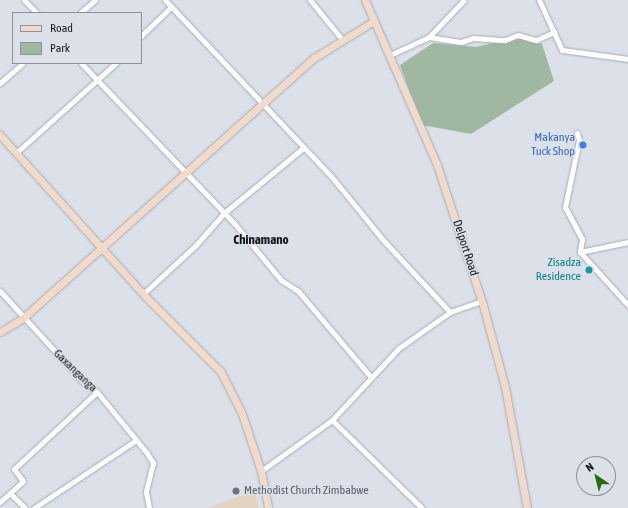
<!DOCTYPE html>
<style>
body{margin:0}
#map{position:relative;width:628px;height:508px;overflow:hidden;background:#dce0e9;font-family:"Asap Condensed",sans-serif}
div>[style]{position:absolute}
.education>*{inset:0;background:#e2d4c1}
.green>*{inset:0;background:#a0b7a2}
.roads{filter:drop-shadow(0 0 1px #a8acb4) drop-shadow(0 0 1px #a8acb4)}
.street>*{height:5px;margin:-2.5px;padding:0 2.5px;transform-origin:2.5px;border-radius:2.5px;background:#fff}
.secondary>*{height:7px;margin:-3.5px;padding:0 3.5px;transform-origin:3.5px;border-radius:3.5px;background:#f1dac9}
.dots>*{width:11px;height:11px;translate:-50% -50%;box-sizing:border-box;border:2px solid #dce0e9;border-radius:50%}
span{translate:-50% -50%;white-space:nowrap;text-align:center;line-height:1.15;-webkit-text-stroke:3px #dce0e9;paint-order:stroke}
.shop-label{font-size:12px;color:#366cbe}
.right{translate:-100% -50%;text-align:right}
.street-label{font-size:12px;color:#18191d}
.culture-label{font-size:12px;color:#0d838f}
.worship-label{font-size:12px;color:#5b616d}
.left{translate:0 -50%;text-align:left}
.neighbourhood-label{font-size:13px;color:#18191d;font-weight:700}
.legend{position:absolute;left:12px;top:12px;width:130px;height:52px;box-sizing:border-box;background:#dce0e9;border:1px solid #8e9097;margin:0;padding:5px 7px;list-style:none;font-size:12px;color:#18191d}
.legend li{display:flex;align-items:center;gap:8px;height:20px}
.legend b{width:20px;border:1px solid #8e9097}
.north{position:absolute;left:576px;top:456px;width:40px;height:40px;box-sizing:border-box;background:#dce0e9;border:1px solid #8e9097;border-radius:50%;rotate:325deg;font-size:11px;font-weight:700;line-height:16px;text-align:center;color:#18191d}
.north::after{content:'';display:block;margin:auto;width:14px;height:18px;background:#276e0b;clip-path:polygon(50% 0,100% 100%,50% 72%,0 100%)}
</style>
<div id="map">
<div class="education">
<div style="clip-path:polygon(255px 491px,259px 508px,207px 508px)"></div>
</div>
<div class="green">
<div style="clip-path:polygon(519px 37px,542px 44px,554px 81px,471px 134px,422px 125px,400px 65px,433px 43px,476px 47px)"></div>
</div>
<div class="roads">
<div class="street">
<div style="left:24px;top:0;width:18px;rotate:45deg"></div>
<div style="left:165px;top:0;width:242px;rotate:46.7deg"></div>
<div style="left:331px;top:176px;width:82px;rotate:50.9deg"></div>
<div style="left:383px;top:240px;width:98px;rotate:47.1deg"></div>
<div style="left:310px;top:0;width:49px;rotate:50.8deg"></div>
<div style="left:539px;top:0;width:55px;rotate:65.3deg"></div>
<div style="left:562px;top:50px;width:67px;rotate:7.8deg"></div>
<div style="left:80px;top:13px;width:20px;rotate:-41deg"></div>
<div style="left:141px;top:36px;width:42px;rotate:-44deg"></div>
<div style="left:429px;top:37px;width:32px;rotate:9deg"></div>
<div style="left:461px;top:42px;width:13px;rotate:-18deg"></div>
<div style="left:473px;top:38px;width:32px;rotate:4deg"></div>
<div style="left:505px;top:40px;width:14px;rotate:-21deg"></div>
<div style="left:518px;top:35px;width:19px;rotate:16deg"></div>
<div style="left:536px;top:40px;width:20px;rotate:-24deg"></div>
<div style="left:390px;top:55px;width:43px;rotate:-24.8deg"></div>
<div style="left:429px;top:37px;width:51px;rotate:-46.6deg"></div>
<div style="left:81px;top:63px;width:221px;rotate:46.3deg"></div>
<div style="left:234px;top:223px;width:74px;rotate:50.5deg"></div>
<div style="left:281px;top:280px;width:20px;rotate:33deg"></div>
<div style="left:298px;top:291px;width:111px;rotate:49.7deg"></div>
<div style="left:0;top:83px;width:30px;rotate:-41deg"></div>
<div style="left:577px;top:133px;width:7px;rotate:74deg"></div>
<div style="left:579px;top:140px;width:68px;rotate:101.8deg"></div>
<div style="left:565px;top:207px;width:36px;rotate:62deg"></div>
<div style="left:582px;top:239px;width:13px;rotate:99deg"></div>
<div style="left:580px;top:252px;width:72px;rotate:47.8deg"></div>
<div style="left:16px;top:153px;width:135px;rotate:-42deg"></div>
<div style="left:580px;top:252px;width:49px;rotate:-11.8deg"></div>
<div style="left:0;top:291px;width:123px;rotate:47.6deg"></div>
<div style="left:83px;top:382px;width:17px;rotate:36deg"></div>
<div style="left:97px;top:392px;width:79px;rotate:50.7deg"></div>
<div style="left:147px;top:453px;width:12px;rotate:59deg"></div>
<div style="left:153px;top:463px;width:30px;rotate:104deg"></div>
<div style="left:146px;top:492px;width:16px;rotate:79deg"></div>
<div style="left:143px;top:294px;width:72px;rotate:-42.8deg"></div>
<div style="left:196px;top:245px;width:43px;rotate:-48.8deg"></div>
<div style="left:224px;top:213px;width:102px;rotate:-39.4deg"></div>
<div style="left:332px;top:420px;width:126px;rotate:44.4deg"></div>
<div style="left:261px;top:471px;width:87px;rotate:-35.7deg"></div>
<div style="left:332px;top:420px;width:98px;rotate:-47.1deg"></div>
<div style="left:399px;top:348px;width:62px;rotate:-35.2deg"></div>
<div style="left:450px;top:312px;width:34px;rotate:-19deg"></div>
<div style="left:11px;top:494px;width:20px;rotate:45deg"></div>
<div style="left:0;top:502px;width:31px;rotate:-42deg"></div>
<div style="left:23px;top:481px;width:15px;rotate:-127deg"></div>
<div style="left:14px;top:469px;width:113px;rotate:-42.9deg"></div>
<div style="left:34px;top:508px;width:121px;rotate:-33.6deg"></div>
</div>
<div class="secondary">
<div style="left:365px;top:0;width:180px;rotate:66.4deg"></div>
<div style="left:437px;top:165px;width:147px;rotate:71.8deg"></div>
<div style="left:483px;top:305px;width:85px;rotate:75deg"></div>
<div style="left:505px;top:387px;width:123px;rotate:79.7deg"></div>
<div style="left:0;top:135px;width:214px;rotate:48deg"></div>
<div style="left:143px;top:294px;width:110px;rotate:45deg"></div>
<div style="left:221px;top:372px;width:47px;rotate:63.4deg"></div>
<div style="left:242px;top:414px;width:60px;rotate:71.6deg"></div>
<div style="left:261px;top:471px;width:38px;rotate:79deg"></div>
<div style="left:0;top:332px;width:27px;rotate:-31deg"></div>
<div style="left:23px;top:318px;width:390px;rotate:-41.8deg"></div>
<div style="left:314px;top:58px;width:70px;rotate:-31.7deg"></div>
</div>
</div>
<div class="dots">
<div style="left:583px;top:145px;background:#3f7fe0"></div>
<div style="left:589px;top:270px;background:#0f9aa8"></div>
<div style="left:236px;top:491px;background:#6b7280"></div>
</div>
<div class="shop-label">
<span class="right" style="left:575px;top:145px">Makanya<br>Tuck Shop</span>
</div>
<div class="street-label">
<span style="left:465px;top:248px;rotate:72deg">Delport Road</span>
<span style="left:75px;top:371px;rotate:44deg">Gaxanganga</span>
</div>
<div class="culture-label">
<span class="right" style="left:581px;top:270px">Zisadza<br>Residence</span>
</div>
<div class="worship-label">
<span class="left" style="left:244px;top:491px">Methodist Church Zimbabwe</span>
</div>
<div class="neighbourhood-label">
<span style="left:261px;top:240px">Chinamano</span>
</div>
<ul class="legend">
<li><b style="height:5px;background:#f1dac9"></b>Road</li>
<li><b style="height:11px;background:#a0b7a2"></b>Park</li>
</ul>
<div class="north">N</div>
</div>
